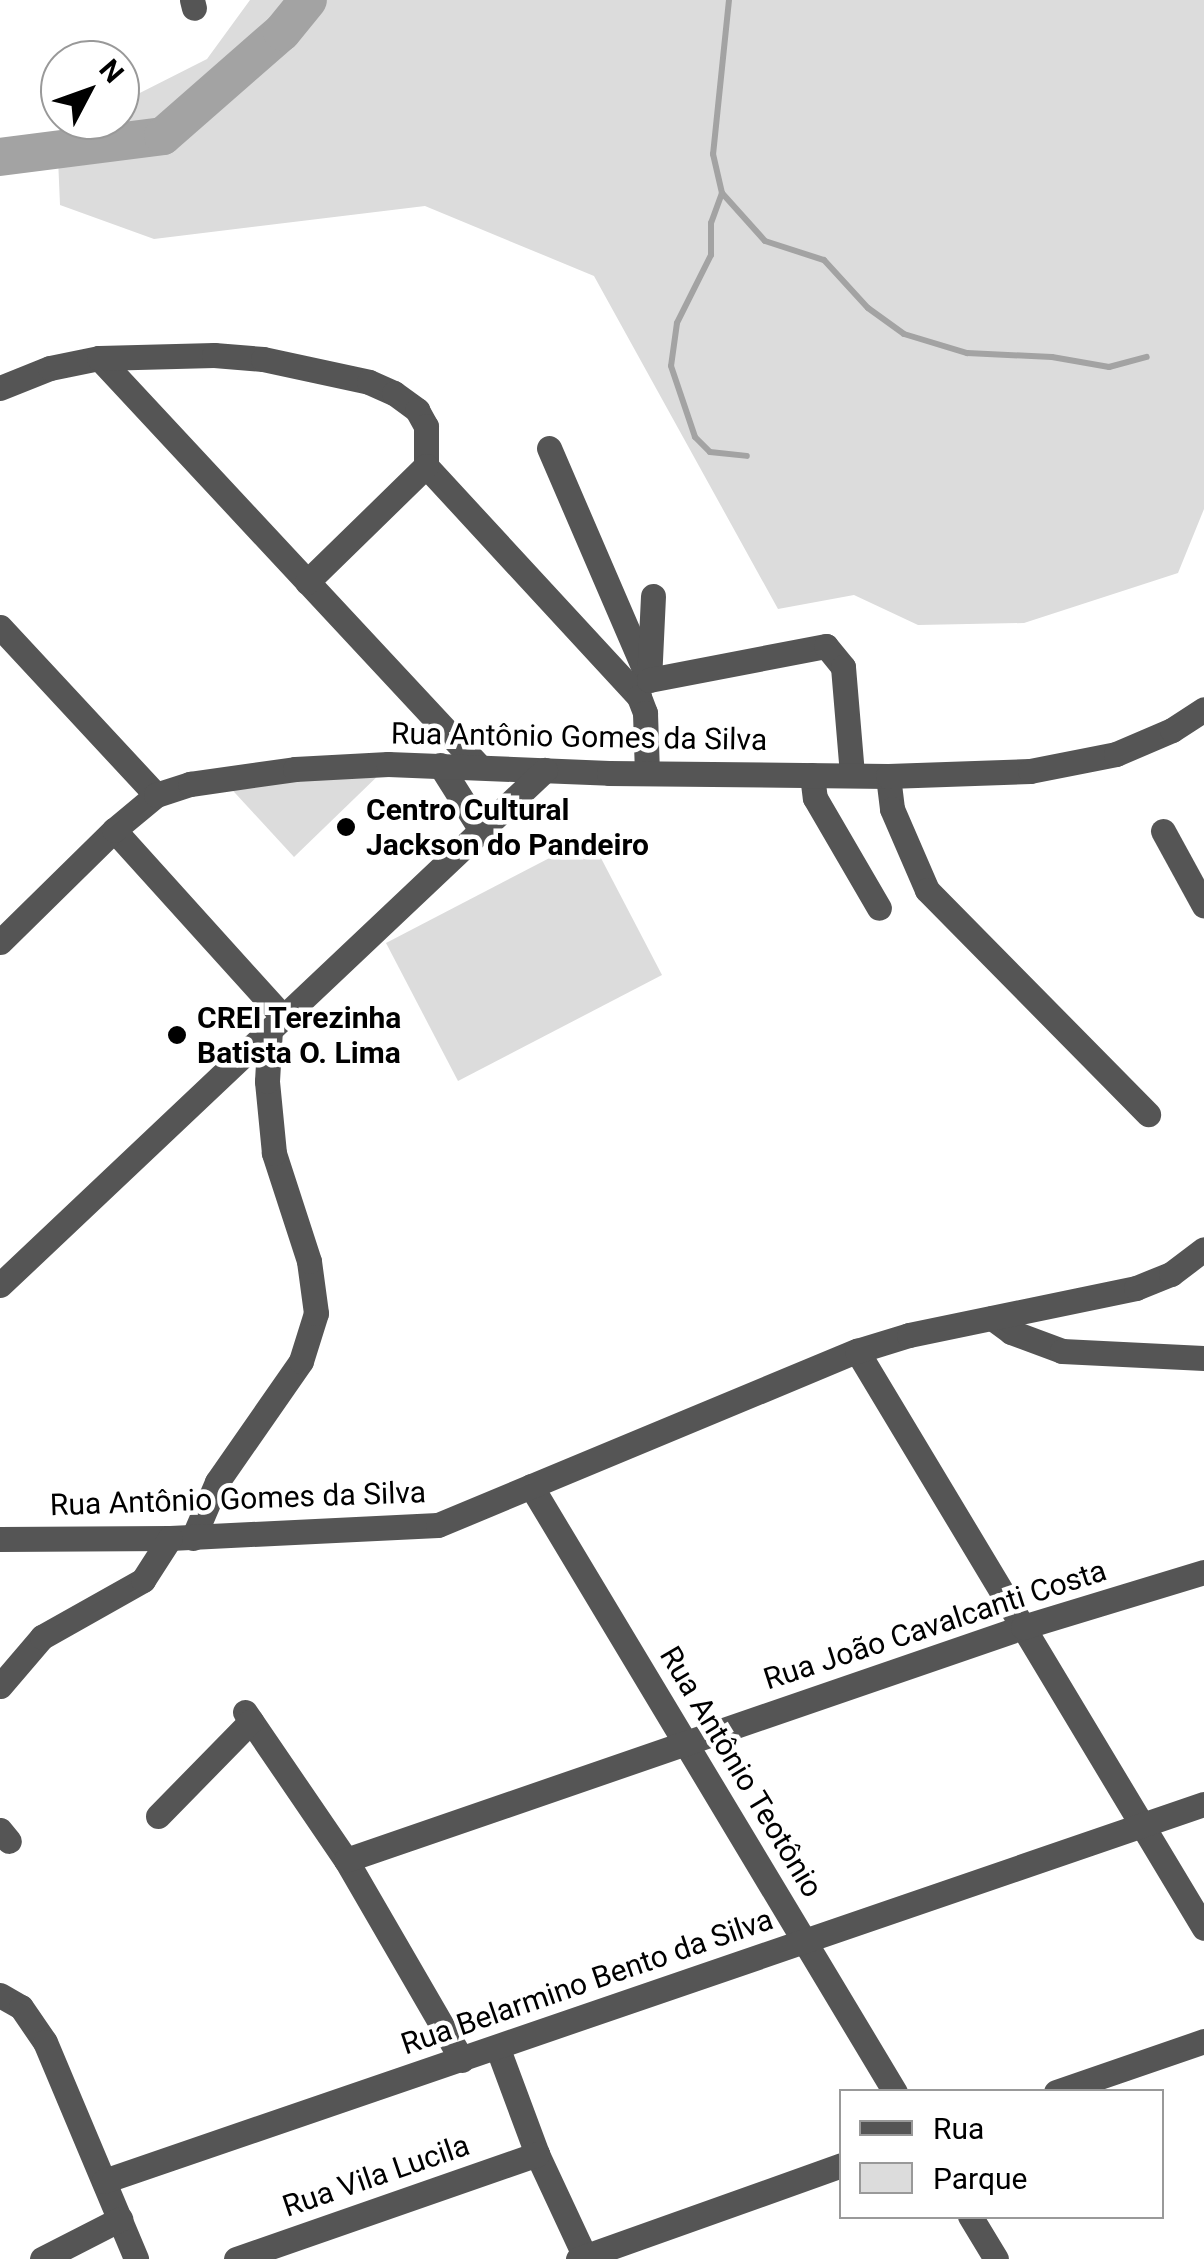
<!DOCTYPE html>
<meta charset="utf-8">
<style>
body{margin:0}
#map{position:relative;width:1204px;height:2259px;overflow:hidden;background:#fff;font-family:Roboto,sans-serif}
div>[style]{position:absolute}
.green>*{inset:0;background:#dcdcdc}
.stream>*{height:6px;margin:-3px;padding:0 3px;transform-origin:3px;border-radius:3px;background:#a3a3a3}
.river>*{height:38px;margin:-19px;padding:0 19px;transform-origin:19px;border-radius:19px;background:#a3a3a3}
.minor>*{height:25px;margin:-12.5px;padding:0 12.5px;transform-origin:12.5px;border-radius:12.5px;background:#555}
.dots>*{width:28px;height:28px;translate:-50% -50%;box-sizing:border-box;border:5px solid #fff;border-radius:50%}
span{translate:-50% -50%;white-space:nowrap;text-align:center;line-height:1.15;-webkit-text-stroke:9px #fff;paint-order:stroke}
.street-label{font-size:30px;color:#000}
.poi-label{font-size:30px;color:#000;font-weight:700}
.left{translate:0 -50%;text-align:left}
.legend{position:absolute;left:839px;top:2089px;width:325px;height:130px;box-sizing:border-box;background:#fff;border:2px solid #999;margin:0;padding:12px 18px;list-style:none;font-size:30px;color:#000}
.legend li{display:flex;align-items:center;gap:20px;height:50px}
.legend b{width:50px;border:2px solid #999}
.north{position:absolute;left:40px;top:40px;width:100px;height:100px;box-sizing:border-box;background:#fff;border:2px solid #999;border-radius:50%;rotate:49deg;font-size:28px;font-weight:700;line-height:40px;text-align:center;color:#000}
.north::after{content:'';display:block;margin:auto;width:35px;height:45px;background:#000;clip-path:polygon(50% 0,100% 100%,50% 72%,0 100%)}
</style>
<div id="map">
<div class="green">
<div style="clip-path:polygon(250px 0,1204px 0,1204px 509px,1178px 573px,1024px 623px,918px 625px,854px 595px,778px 609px,594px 276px,425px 206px,154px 239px,60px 205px,57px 135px,87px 120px,120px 120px,120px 103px,207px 59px)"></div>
<div style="clip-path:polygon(386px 768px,294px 857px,224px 781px)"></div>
<div style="clip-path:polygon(590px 837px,662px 975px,458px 1081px,386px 943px)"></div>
</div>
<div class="stream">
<div style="left:729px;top:0;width:155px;rotate:95.9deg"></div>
<div style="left:713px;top:154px;width:40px;rotate:77deg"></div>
<div style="left:722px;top:193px;width:64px;rotate:48.1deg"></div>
<div style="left:765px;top:241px;width:62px;rotate:17.9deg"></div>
<div style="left:824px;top:260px;width:65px;rotate:47.5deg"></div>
<div style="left:868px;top:308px;width:44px;rotate:35.8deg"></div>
<div style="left:904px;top:334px;width:66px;rotate:16.8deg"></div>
<div style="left:967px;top:353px;width:85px;rotate:2.7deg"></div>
<div style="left:1052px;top:357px;width:58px;rotate:10deg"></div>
<div style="left:1109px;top:367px;width:39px;rotate:-15deg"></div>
<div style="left:722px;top:193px;width:32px;rotate:110deg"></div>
<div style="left:711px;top:223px;width:32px;rotate:90deg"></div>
<div style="left:711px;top:255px;width:76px;rotate:116.6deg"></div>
<div style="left:677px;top:323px;width:43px;rotate:97.9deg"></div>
<div style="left:671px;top:366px;width:75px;rotate:71.3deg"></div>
<div style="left:695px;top:437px;width:21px;rotate:45deg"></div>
<div style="left:710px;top:452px;width:37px;rotate:6deg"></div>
</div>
<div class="river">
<div style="left:0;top:157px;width:164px;rotate:-7.3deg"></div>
<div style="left:163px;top:136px;width:158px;rotate:-41.2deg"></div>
<div style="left:282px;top:32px;width:41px;rotate:-50.9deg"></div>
</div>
<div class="minor">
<div style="left:192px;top:0;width:8px;rotate:76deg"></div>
<div style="left:99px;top:358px;width:558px;rotate:47.04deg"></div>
<div style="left:0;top:388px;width:54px;rotate:-21.8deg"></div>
<div style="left:50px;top:368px;width:50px;rotate:-11.5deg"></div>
<div style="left:99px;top:358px;width:115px;rotate:-1.5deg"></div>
<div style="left:214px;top:355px;width:49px;rotate:4.7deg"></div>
<div style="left:263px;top:359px;width:108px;rotate:12.2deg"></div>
<div style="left:369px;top:382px;width:27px;rotate:24deg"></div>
<div style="left:394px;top:393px;width:29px;rotate:36deg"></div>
<div style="left:417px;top:410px;width:18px;rotate:61deg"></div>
<div style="left:426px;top:426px;width:40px;rotate:90deg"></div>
<div style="left:549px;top:448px;width:245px;rotate:66.7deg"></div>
<div style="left:426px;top:466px;width:314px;rotate:47.3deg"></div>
<div style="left:639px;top:697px;width:17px;rotate:69deg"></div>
<div style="left:645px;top:713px;width:60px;rotate:88.1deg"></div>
<div style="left:307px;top:582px;width:166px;rotate:-44.3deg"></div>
<div style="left:653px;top:596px;width:84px;rotate:92.7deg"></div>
<div style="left:649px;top:680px;width:180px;rotate:-10.9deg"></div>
<div style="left:826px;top:646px;width:27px;rotate:51deg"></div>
<div style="left:843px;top:667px;width:108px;rotate:85.2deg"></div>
<div style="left:0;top:627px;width:229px;rotate:47.1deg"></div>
<div style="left:440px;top:765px;width:77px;rotate:57.8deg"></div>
<div style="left:812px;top:775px;width:23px;rotate:83deg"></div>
<div style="left:815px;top:798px;width:127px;rotate:59.8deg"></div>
<div style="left:888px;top:776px;width:33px;rotate:83deg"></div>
<div style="left:892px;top:809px;width:88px;rotate:66.6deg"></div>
<div style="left:927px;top:890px;width:315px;rotate:45.4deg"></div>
<div style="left:114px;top:830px;width:252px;rotate:47.9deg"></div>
<div style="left:1163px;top:831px;width:85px;rotate:61.3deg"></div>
<div style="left:0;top:942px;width:160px;rotate:-44.5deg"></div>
<div style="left:114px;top:830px;width:55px;rotate:-39.8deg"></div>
<div style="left:156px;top:795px;width:36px;rotate:-18deg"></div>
<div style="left:190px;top:784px;width:106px;rotate:-8.1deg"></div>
<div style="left:295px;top:769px;width:93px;rotate:-3.1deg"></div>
<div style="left:388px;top:764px;width:221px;rotate:2.3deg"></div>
<div style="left:609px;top:773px;width:279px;rotate:0.6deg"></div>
<div style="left:888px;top:776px;width:142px;rotate:-2deg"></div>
<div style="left:1030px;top:771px;width:88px;rotate:-11.2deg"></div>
<div style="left:1116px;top:754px;width:61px;rotate:-23.2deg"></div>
<div style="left:1172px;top:730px;width:38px;rotate:-33deg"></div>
<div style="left:0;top:1285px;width:750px;rotate:-43.38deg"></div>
<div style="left:992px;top:1318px;width:24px;rotate:36deg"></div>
<div style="left:1011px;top:1332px;width:54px;rotate:20.4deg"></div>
<div style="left:1062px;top:1351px;width:142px;rotate:2.8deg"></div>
<div style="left:857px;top:1351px;width:673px;rotate:58.98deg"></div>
<div style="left:531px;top:1486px;width:707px;rotate:59.01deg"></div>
<div style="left:193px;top:1538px;width:61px;rotate:-66.8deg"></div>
<div style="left:217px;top:1482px;width:147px;rotate:-55.2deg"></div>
<div style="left:301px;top:1361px;width:50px;rotate:-72.6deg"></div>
<div style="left:316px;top:1313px;width:52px;rotate:-97.7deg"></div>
<div style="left:309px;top:1261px;width:114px;rotate:-108deg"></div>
<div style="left:274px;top:1153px;width:72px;rotate:-95.6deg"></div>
<div style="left:267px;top:1081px;width:52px;rotate:-86.7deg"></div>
<div style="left:0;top:1539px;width:170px;rotate:-0.3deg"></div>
<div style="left:170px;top:1538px;width:268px;rotate:-2.8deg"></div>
<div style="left:438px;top:1525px;width:454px;rotate:-22.6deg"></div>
<div style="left:857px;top:1351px;width:54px;rotate:-17.1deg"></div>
<div style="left:909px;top:1335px;width:232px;rotate:-11.7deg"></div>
<div style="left:1136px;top:1288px;width:38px;rotate:-22deg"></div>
<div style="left:1171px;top:1274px;width:41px;rotate:-37.1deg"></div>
<div style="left:0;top:1686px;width:65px;rotate:-49.4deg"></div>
<div style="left:42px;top:1637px;width:116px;rotate:-29.4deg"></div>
<div style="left:143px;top:1580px;width:50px;rotate:-57.3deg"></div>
<div style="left:245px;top:1712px;width:179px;rotate:55.7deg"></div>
<div style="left:346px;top:1860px;width:231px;rotate:59.9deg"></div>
<div style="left:158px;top:1816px;width:133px;rotate:-45.6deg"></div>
<div style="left:0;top:1830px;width:14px;rotate:51deg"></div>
<div style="left:346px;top:1860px;width:716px;rotate:-18.99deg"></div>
<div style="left:1023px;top:1627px;width:189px;rotate:-16.9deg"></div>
<div style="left:0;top:1995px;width:24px;rotate:30deg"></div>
<div style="left:21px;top:2007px;width:42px;rotate:55.6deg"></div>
<div style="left:45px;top:2042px;width:235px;rotate:67.2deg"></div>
<div style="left:498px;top:2049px;width:112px;rotate:69.6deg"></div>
<div style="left:537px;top:2154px;width:116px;rotate:65deg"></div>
<div style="left:1056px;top:2092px;width:157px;rotate:-19deg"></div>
<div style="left:104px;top:2181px;width:1163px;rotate:-18.92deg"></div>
<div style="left:970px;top:2216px;width:50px;rotate:58.8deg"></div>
<div style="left:42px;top:2259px;width:88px;rotate:-27.1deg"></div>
<div style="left:236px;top:2259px;width:319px;rotate:-19.2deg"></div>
<div style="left:578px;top:2259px;width:280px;rotate:-19.6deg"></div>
</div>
<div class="dots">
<div style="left:346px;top:827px;background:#000"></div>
<div style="left:177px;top:1035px;background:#000"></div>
</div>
<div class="street-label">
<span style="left:579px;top:737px;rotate:1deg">Rua Antônio Gomes da Silva</span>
<span style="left:238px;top:1499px;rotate:-2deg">Rua Antônio Gomes da Silva</span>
<span style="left:935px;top:1625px;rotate:-18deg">Rua João Cavalcanti Costa</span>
<span style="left:741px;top:1772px;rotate:59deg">Rua Antônio Teotônio</span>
<span style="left:587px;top:1982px;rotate:-19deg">Rua Belarmino Bento da Silva</span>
<span style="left:376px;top:2176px;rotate:-19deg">Rua Vila Lucila</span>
</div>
<div class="poi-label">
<span class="left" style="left:366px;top:827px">Centro Cultural<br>Jackson do Pandeiro</span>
<span class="left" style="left:197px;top:1035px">CREI Terezinha<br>Batista O. Lima</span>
</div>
<ul class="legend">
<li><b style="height:12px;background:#555"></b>Rua</li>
<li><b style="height:28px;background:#dcdcdc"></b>Parque</li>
</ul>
<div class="north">N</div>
</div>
